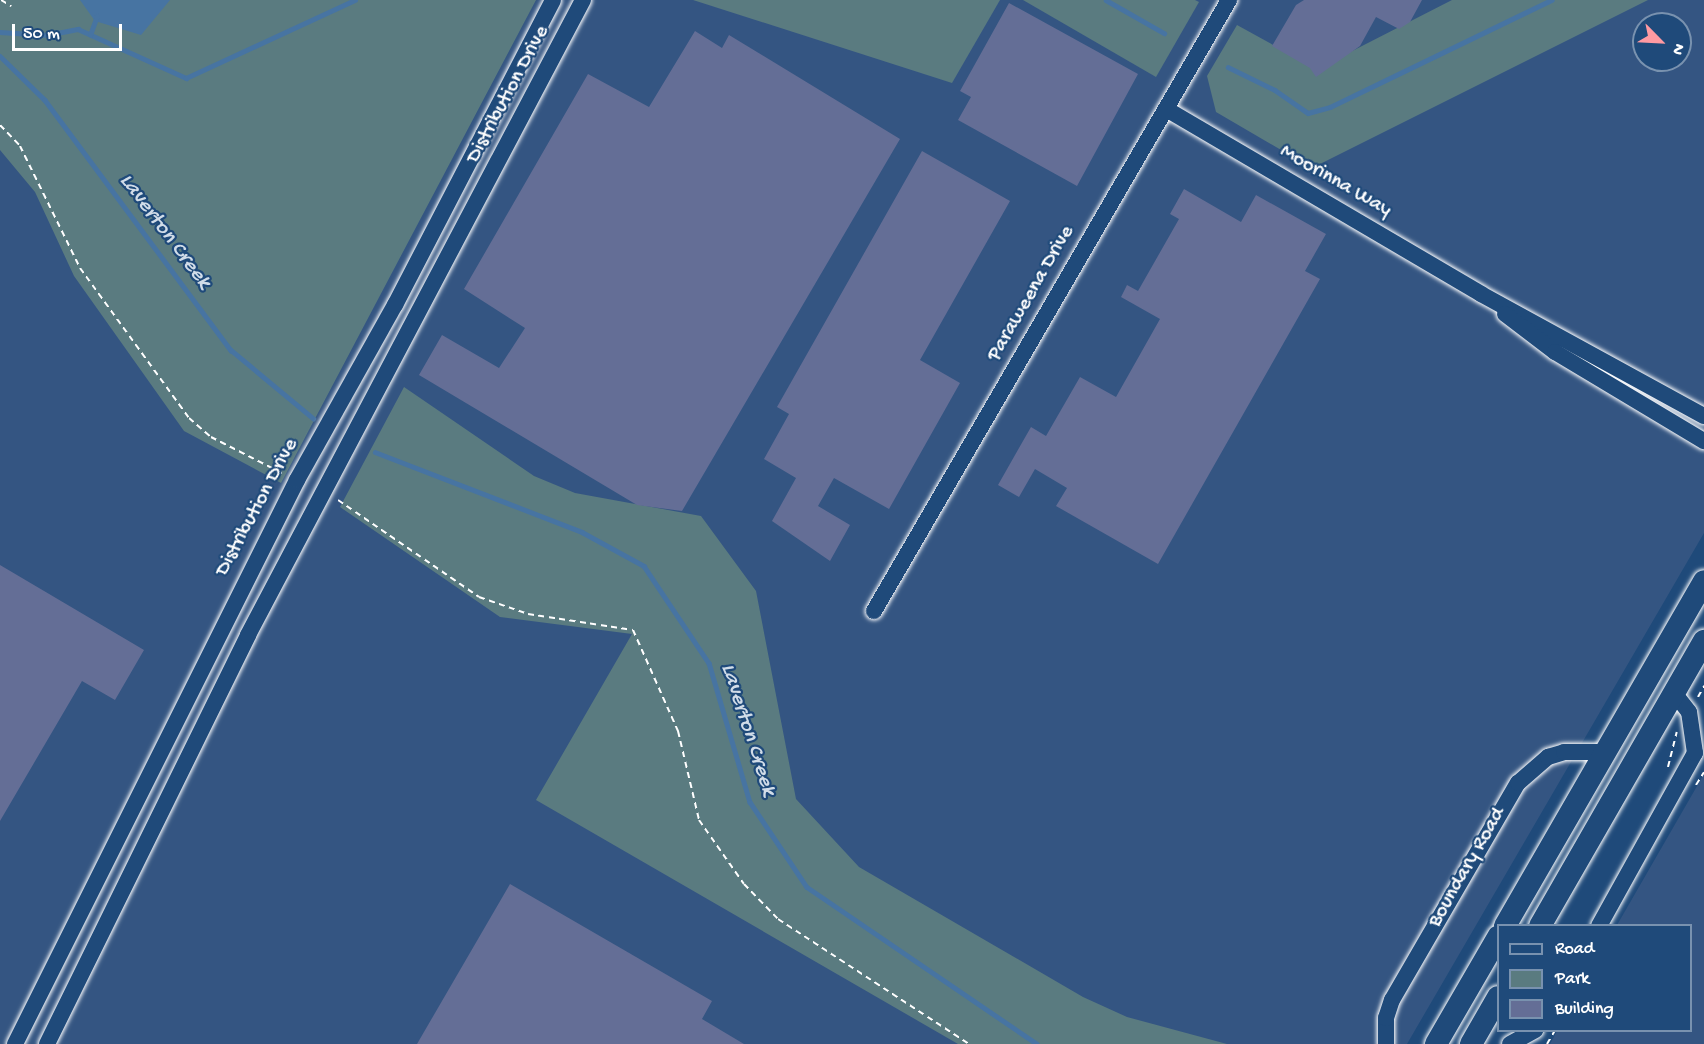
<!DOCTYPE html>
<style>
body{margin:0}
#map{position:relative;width:1704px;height:1044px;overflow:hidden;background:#1f4a7a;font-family:"Gochi Hand",sans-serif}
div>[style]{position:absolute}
.built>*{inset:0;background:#345582}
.green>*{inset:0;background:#5a7b80}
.water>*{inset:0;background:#4774a2}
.stream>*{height:4.5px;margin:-2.25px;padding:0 2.25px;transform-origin:2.25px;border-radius:2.25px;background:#4774a2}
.building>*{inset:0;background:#646e96}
.path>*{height:2px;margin-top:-1px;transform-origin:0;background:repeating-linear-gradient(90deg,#fff 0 6px,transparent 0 10.5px)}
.roads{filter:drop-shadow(0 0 2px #fff) drop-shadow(0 0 2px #fff)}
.minor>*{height:16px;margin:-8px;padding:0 8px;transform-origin:8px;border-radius:8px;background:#1f4a7a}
.secondary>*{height:22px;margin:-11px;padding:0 11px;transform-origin:11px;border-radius:11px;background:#1f4a7a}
span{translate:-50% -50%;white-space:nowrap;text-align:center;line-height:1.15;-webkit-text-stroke:4.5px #1f4a7a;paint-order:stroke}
.street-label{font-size:21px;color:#fff}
.water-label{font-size:22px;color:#d1dce8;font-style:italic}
.legend{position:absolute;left:1497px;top:924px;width:195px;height:108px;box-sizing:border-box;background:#1f4a7a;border:2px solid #7992af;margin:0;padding:8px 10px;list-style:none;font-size:18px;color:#fff}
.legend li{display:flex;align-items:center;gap:12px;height:30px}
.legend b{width:30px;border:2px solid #7992af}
.north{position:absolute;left:1632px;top:12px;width:60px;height:60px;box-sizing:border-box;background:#1f4a7a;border:2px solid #7992af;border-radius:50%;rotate:114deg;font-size:16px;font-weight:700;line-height:24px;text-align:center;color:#fff}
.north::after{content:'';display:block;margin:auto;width:21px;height:27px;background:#ff9aa2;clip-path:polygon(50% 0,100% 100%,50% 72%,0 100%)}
.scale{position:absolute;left:12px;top:24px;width:110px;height:27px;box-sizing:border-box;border:3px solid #fff;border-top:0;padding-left:8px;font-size:18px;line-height:21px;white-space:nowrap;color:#fff;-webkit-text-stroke:4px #1f4a7a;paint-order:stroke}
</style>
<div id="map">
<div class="built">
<div style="clip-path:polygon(evenodd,0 0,1704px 0,1704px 533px,1407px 1044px,0 1044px,0 0,1644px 24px,1680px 24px,1680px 60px,1644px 60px,1644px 24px)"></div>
<div style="clip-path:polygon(1704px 774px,1704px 1044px,1550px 1044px,1557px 1031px,1690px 1030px,1690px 926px,1617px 925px)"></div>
</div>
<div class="green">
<div style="clip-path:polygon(0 0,536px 0,281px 483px,184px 431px,74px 276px,35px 192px,0 150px)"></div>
<div style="clip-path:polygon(693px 0,1000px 0,952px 83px)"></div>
<div style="clip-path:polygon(1023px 0,1195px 0,1199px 2px,1156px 77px)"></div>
<div style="clip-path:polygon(1452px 0,1648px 0,1312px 168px,1216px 112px,1207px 76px,1237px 25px,1317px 69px)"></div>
<div style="clip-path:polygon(404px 387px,534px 476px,575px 493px,701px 516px,756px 591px,796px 799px,859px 867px,1083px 997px,1127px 1017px,1227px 1044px,958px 1044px,536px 800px,632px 634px,500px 617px,340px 507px)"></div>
</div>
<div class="water">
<div style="clip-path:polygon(80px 0,170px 0,141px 35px,95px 21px)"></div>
</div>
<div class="stream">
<div style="left:1106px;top:0;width:67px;rotate:29.6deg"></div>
<div style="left:0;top:32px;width:47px;rotate:3.7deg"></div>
<div style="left:47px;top:35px;width:32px;rotate:-11deg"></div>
<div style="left:78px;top:29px;width:119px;rotate:24.4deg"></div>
<div style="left:186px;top:78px;width:186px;rotate:-24.8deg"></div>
<div style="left:90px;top:35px;width:20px;rotate:-70deg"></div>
<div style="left:0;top:56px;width:63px;rotate:44.4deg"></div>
<div style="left:45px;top:100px;width:312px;rotate:53.4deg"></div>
<div style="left:231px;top:350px;width:107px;rotate:39.7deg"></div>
<div style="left:1228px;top:67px;width:52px;rotate:26.1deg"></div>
<div style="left:1275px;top:90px;width:40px;rotate:34.9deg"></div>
<div style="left:1308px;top:113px;width:23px;rotate:-15deg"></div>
<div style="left:1330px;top:107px;width:246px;rotate:-25.8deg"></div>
<div style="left:375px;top:452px;width:222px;rotate:21.1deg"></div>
<div style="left:582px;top:532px;width:71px;rotate:28.7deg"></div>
<div style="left:644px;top:566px;width:117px;rotate:56.2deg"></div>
<div style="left:709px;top:663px;width:145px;rotate:73.6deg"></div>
<div style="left:750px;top:802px;width:102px;rotate:56.2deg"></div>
<div style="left:807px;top:887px;width:278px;rotate:34.3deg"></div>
</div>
<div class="building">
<div style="clip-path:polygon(1304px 0,1422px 0,1410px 22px,1399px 29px,1376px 17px,1360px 46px,1316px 77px,1310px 68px,1272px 46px,1296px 5px)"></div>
<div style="clip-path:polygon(1009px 3px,1138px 74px,1077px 186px,958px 120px,971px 97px,960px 91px)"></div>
<div style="clip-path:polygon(695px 31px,722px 48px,729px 35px,900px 139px,682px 511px,637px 505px,419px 375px,442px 335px,499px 368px,525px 328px,464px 289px,588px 74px,649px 107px)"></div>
<div style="clip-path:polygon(922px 151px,1010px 201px,920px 360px,960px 383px,889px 509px,834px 478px,818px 506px,850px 525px,830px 561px,772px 521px,796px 478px,764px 459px,789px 414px,777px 407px)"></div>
<div style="clip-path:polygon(1184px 189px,1241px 222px,1256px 195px,1326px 234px,1305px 271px,1320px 279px,1158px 564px,1056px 506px,1067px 488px,1035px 469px,1019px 497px,998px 485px,1031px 427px,1046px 436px,1080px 377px,1116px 397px,1160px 319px,1121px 297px,1127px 285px,1138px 291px,1179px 219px,1170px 214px)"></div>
<div style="clip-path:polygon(0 565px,144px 650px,115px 700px,82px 681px,0 821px)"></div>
<div style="clip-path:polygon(510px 884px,712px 1001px,702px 1019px,744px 1044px,417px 1044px)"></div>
</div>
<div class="path">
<div style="left:1px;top:0;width:12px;rotate:31deg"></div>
<div style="left:0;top:125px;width:29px;rotate:46deg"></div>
<div style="left:20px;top:146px;width:136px;rotate:63.8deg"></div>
<div style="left:80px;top:268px;width:185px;rotate:54deg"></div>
<div style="left:189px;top:418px;width:29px;rotate:41deg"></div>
<div style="left:211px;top:437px;width:82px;rotate:26.9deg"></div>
<div style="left:338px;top:500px;width:171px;rotate:34.5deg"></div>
<div style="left:479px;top:597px;width:52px;rotate:19.1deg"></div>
<div style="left:528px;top:614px;width:106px;rotate:8.7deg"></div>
<div style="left:633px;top:630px;width:111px;rotate:66deg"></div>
<div style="left:678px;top:731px;width:91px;rotate:76.7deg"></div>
<div style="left:699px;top:820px;width:78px;rotate:54.9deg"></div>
<div style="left:744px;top:884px;width:49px;rotate:45.8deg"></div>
<div style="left:778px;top:919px;width:228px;rotate:33.2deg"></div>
<div style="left:1698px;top:697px;width:13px;rotate:-61deg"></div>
<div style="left:1668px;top:767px;width:36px;rotate:-76deg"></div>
<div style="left:1696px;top:785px;width:15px;rotate:-58deg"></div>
<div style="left:1547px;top:1044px;width:16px;rotate:-60deg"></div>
</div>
<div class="roads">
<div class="minor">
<div style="left:1166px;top:109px;width:365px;rotate:30.4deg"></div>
<div style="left:1481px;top:294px;width:254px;rotate:28.7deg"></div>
<div style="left:1505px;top:314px;width:63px;rotate:37.2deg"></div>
<div style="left:1555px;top:352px;width:174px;rotate:30.9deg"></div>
<div style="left:874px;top:611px;width:707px;rotate:-59.84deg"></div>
<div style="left:1599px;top:926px;width:198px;rotate:-61deg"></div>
<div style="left:1695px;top:753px;width:41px;rotate:-98.3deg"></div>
<div style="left:1689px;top:712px;width:24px;rotate:-128deg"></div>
<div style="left:15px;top:1044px;width:631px;rotate:-63.43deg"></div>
<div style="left:297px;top:480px;width:201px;rotate:-60.8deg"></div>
<div style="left:395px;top:305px;width:343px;rotate:-62.6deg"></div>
<div style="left:47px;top:1044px;width:456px;rotate:-63.8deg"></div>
<div style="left:248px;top:635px;width:718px;rotate:-62.19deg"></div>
<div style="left:1386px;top:1044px;width:26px;rotate:-90deg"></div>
<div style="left:1386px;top:1018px;width:19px;rotate:-72deg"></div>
<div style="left:1392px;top:1000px;width:251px;rotate:-59.9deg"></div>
<div style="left:1518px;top:783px;width:40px;rotate:-41deg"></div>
<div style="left:1548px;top:757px;width:17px;rotate:-17deg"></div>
<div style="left:1564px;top:752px;width:41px"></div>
<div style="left:1510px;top:1044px;width:29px;rotate:-29deg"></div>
</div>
<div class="secondary">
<div style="left:1505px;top:926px;width:398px;rotate:-60deg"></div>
<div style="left:1540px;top:926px;width:329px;rotate:-60.1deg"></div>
<div style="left:1436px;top:1044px;width:124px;rotate:-59.9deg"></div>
<div style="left:1471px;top:1044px;width:54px;rotate:-60.1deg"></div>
</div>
</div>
<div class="street-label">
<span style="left:509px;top:95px;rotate:-62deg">Distribution Drive</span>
<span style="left:1335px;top:182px;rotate:30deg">Moorinna Way</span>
<span style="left:1032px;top:294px;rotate:-60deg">Paraweena Drive</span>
<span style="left:258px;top:508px;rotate:-62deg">Distribution Drive</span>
<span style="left:1468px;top:868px;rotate:-60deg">Boundary Road</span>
</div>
<div class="water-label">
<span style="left:164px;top:232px;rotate:53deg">Laverton Creek</span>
<span style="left:747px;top:730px;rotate:72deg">Laverton Creek</span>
</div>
<ul class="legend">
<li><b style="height:8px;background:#1f4a7a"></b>Road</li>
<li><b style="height:16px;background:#5a7b80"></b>Park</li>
<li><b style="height:16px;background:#646e96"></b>Building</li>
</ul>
<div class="north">N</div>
<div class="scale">50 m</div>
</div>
